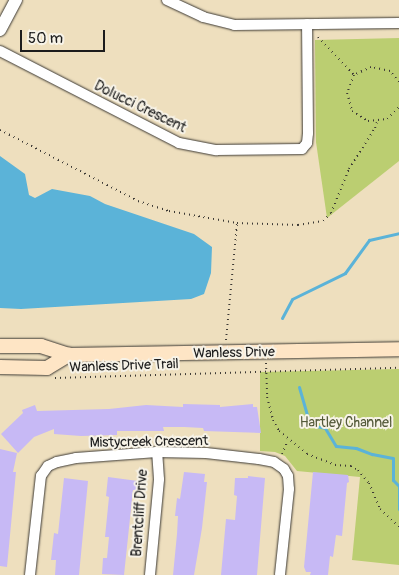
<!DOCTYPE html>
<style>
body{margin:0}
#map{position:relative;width:399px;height:575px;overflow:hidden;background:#eedfbe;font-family:Pangolin,sans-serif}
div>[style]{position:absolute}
.green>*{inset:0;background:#bbce71}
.water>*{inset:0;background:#5bb3d8}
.stream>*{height:3px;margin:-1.5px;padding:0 1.5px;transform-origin:1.5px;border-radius:1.5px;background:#5bb3d8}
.building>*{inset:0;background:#c7b9f5}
.path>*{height:2px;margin-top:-1px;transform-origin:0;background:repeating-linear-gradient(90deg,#3c3934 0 1px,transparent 0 5px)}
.roads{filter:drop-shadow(0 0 1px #3c3934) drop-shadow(0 0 1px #3c3934)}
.minor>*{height:10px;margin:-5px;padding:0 5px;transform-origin:5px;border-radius:5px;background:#fff}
.tertiary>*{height:12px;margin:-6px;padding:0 6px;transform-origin:6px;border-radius:6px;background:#fff}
.secondary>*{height:14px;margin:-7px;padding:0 7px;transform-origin:7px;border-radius:7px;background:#fee5c5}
span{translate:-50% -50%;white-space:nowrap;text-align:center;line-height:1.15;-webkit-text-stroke:4px #f7f3e8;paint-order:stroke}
.street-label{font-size:14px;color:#1c1c1c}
.park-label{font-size:14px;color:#545a3a}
.scale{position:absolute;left:20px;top:30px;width:85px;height:22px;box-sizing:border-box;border:2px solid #1c1c1c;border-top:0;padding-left:6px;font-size:15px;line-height:18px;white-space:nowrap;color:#1c1c1c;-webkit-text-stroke:4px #f7f3e8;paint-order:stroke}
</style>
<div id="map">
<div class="green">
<div style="clip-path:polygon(399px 38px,399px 161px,327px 218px,316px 142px,315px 40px)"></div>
<div style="clip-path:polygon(399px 369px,399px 565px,352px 560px,360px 477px,297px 471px,285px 456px,275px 452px,260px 451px,260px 372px)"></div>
</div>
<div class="water">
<div style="clip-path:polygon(0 156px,25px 174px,29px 195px,35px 198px,52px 189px,90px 196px,105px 204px,194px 234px,212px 247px,211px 273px,204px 294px,191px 299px,21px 309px,0 308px)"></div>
</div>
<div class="stream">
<div style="left:282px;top:318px;width:21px;rotate:-62deg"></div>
<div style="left:292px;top:299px;width:59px;rotate:-26.1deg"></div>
<div style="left:345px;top:273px;width:41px;rotate:-54deg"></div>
<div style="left:369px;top:240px;width:31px;rotate:-13deg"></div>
<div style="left:299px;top:387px;width:40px;rotate:74deg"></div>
<div style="left:310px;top:425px;width:15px;rotate:11deg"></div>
<div style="left:325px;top:428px;width:21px;rotate:59deg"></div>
<div style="left:336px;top:446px;width:20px;rotate:6deg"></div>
<div style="left:356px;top:448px;width:17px;rotate:21deg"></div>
<div style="left:372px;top:454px;width:21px;rotate:11deg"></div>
<div style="left:393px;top:458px;width:22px;rotate:90deg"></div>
<div style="left:393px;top:480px;width:8px;rotate:45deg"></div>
<div style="left:399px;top:486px;width:23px;rotate:90deg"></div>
</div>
<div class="building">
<div style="clip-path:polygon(183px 404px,220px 405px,220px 407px,253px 404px,253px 407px,257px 407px,261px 433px,204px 431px,203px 428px,184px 427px,163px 427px,164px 431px,117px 431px,117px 435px,81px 436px,54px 434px,54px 429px,34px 437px,18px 453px,1px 434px,23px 413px,22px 410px,35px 405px,37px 411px,109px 409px,146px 405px,183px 407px)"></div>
<div style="clip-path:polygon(0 449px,17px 453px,13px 472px,16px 472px,7px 567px,0 566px)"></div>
<div style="clip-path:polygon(184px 472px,205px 474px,204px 482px,207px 482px,202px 528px,194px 575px,173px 575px,177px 534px,178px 516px,175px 516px,177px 498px,180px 499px)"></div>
<div style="clip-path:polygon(313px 472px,348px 475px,349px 482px,347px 483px,342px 536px,336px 535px,333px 557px,330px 556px,328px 575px,310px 575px,311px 572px,306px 572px,304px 567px)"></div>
<div style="clip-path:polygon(248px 476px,265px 478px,257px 575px,221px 575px,226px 519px,235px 520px,237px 496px,234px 495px,235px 478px,248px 478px)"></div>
<div style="clip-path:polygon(108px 477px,138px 481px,137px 490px,133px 490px,124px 575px,102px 574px,103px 558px,107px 558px,109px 537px,105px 537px,109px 497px,106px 496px)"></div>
<div style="clip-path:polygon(64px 478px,88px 481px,79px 575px,55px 575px,56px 560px,51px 560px,54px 533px,58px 534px)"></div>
</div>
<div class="path">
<div style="left:318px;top:37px;width:52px;rotate:46.5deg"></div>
<div style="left:399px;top:82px;width:14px;rotate:-129deg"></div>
<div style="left:390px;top:71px;width:19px;rotate:-168deg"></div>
<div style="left:371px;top:67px;width:19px;rotate:155deg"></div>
<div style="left:354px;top:75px;width:19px;rotate:111deg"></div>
<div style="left:347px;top:93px;width:19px;rotate:74deg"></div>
<div style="left:352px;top:111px;width:19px;rotate:32deg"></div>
<div style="left:368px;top:121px;width:19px;rotate:-6deg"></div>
<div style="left:387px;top:119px;width:17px;rotate:-45deg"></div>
<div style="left:0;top:130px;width:155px;rotate:27.2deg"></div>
<div style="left:138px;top:201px;width:33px;rotate:18deg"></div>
<div style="left:169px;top:211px;width:69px;rotate:10deg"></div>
<div style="left:237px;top:223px;width:61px;rotate:1.9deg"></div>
<div style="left:298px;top:225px;width:25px;rotate:-9deg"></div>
<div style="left:323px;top:221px;width:11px;rotate:-45deg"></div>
<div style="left:331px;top:213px;width:48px;rotate:-67.8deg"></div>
<div style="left:349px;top:169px;width:49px;rotate:-57.6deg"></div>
<div style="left:375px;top:128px;width:6px;rotate:-72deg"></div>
<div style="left:226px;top:340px;width:118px;rotate:-84.6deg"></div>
<div style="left:266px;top:363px;width:34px;rotate:88deg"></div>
<div style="left:267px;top:397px;width:24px;rotate:75deg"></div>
<div style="left:273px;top:420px;width:13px;rotate:61deg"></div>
<div style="left:279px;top:431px;width:36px;rotate:39deg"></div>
<div style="left:307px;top:454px;width:30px;rotate:21deg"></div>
<div style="left:335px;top:465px;width:16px;rotate:4deg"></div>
<div style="left:351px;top:466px;width:8px;rotate:30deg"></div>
<div style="left:358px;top:470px;width:17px;rotate:50deg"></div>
<div style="left:369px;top:483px;width:28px;rotate:67deg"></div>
<div style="left:380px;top:509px;width:26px;rotate:43deg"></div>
<div style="left:55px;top:378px;width:344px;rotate:-1.7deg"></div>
<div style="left:282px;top:454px;width:15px;rotate:-67deg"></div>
</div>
<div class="roads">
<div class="minor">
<div style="left:167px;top:0;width:40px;rotate:25deg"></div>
<div style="left:203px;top:17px;width:32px;rotate:14deg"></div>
<div style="left:234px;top:25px;width:165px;rotate:-0.7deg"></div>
<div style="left:0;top:51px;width:201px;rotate:27.2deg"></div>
<div style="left:179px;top:143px;width:38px;rotate:11deg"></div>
<div style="left:216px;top:150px;width:86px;rotate:-0.7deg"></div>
<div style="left:302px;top:149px;width:8px;rotate:-50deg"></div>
<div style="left:307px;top:143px;width:10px;rotate:-84deg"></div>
<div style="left:308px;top:133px;width:109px;rotate:-90.5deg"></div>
<div style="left:30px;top:575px;width:100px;rotate:-83.7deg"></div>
<div style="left:41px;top:476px;width:12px;rotate:-55deg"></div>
<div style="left:48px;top:466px;width:10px;rotate:-24deg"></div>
<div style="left:57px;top:462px;width:19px;rotate:-12deg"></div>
<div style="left:76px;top:458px;width:81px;rotate:-4.2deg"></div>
<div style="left:157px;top:452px;width:49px;rotate:1.2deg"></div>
<div style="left:206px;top:453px;width:53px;rotate:6.5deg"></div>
<div style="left:259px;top:459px;width:15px;rotate:11deg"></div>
<div style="left:274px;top:462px;width:12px;rotate:35deg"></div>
<div style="left:284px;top:469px;width:8px;rotate:60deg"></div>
<div style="left:288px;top:476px;width:13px;rotate:86deg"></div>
<div style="left:289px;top:489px;width:86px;rotate:96deg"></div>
<div style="left:150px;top:575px;width:96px;rotate:-84.6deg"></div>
<div style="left:159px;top:479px;width:27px;rotate:-94deg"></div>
</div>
<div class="tertiary">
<div style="left:0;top:30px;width:34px;rotate:-62deg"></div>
</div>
<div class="secondary">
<div style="left:0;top:346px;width:41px"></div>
<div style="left:41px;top:346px;width:29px;rotate:18deg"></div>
<div style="left:69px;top:355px;width:330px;rotate:-1deg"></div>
<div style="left:0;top:367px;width:47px;rotate:1.2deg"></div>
<div style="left:47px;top:368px;width:26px;rotate:-31deg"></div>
</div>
</div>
<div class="street-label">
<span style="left:140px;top:107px;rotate:26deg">Dolucci Crescent</span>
<span style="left:234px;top:353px;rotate:-1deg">Wanless Drive</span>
<span style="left:124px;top:366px;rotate:-2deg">Wanless Drive Trail</span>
<span style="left:149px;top:442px;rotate:-1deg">Mistycreek Crescent</span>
<span style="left:140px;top:513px;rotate:-86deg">Brentcliff Drive</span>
</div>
<div class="park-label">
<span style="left:346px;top:423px">Hartley Channel</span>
</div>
<div class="scale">50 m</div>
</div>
